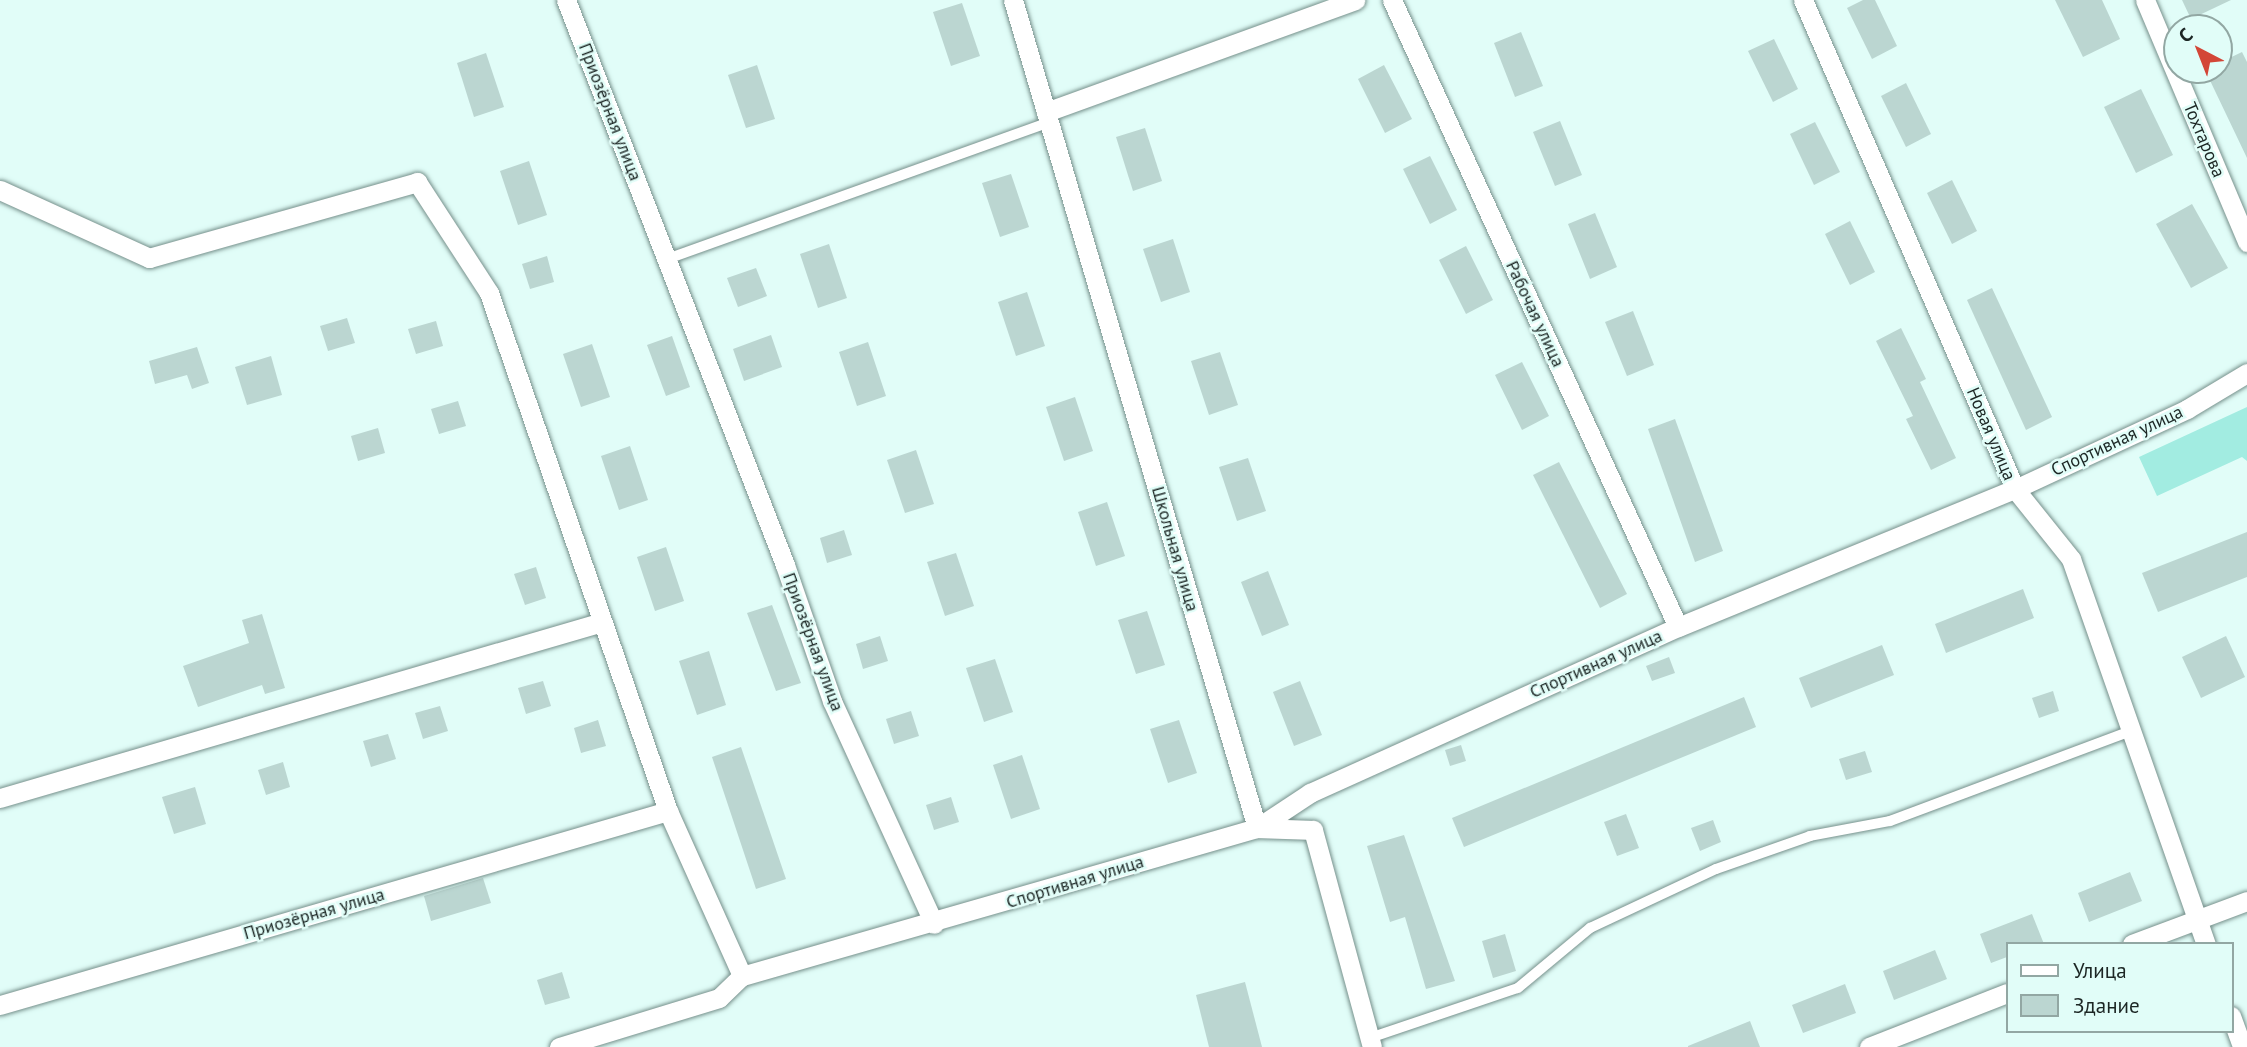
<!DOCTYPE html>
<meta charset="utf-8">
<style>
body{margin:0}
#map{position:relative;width:2247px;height:1047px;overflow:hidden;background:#e1fdf8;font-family:"PT Sans",sans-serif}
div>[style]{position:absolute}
.green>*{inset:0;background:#a2ece1}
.building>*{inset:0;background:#bbd6d1}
.roads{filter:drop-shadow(0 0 2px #76908b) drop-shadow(0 0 2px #76908b)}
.service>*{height:10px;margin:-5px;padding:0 5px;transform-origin:5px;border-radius:5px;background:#fff}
.minor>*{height:19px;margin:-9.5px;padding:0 9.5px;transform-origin:9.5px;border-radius:9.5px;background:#fff}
span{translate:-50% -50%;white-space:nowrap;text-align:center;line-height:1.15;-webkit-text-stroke:5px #e1fdf8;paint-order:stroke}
.street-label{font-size:18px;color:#1c2624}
.legend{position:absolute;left:2006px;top:942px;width:228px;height:91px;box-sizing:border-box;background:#e1fdf8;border:2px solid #92a7a3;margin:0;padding:9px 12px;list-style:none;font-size:21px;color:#1c2624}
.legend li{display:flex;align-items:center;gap:14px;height:35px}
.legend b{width:35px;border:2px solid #92a7a3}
.north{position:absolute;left:2163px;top:14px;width:70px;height:70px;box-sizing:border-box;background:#e1fdf8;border:2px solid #92a7a3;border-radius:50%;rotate:318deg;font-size:19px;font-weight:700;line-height:28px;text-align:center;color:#1c2624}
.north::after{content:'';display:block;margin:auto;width:24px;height:32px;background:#d34637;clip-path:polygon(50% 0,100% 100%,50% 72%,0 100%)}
</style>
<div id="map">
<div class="green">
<div style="clip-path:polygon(2247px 407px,2247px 461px,2242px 457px,2157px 496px,2139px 457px)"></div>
</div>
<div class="building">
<div style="clip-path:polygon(1863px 0,1875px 0,1897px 46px,1872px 59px,1847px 8px)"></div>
<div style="clip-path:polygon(2055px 0,2102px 0,2120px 39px,2083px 57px)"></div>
<div style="clip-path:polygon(2182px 0,2231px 0,2191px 19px)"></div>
<div style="clip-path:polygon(962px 3px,980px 56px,951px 66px,933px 12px)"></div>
<div style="clip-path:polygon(1521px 32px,1543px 86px,1515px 97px,1494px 43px)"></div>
<div style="clip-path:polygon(1774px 39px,1798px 89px,1773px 102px,1748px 51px)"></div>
<div style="clip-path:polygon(2242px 52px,2247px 62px,2247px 158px,2205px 70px,2219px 70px,2219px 63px)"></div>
<div style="clip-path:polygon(486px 53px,504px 107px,474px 117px,457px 63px)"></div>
<div style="clip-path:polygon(757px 65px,775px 119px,746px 128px,728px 75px)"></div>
<div style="clip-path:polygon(1384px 65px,1412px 119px,1385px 133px,1358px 79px)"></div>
<div style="clip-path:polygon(1906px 83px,1931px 134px,1906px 147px,1881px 96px)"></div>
<div style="clip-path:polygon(2141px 89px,2173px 155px,2136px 173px,2104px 107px)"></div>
<div style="clip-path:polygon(1560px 121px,1582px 175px,1555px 186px,1533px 132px)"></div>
<div style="clip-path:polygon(1815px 122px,1840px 172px,1814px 185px,1790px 134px)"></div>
<div style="clip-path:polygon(1145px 128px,1162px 181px,1133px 191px,1116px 137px)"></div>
<div style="clip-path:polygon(1430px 156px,1457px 210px,1430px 224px,1403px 169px)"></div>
<div style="clip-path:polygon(529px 161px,547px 215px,518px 225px,500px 171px)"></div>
<div style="clip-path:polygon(1011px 174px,1029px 227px,1000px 237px,982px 183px)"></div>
<div style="clip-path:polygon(1952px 180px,1977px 231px,1952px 244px,1927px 193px)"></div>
<div style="clip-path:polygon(2192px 204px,2228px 268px,2191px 288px,2156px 224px)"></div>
<div style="clip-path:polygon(1595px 213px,1617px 267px,1590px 279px,1568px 224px)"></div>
<div style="clip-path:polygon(1850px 221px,1875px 272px,1850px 285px,1825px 234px)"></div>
<div style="clip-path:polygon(1173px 239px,1190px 292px,1161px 302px,1143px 249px)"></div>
<div style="clip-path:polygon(829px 244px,847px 298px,818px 308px,800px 254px)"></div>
<div style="clip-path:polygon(1466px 246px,1493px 300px,1466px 314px,1439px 260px)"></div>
<div style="clip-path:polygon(547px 256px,554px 282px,530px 289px,522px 264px)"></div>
<div style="clip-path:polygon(756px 268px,767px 296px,738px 307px,727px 278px)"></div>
<div style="clip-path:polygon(1992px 288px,2052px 417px,2026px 430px,1967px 300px)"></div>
<div style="clip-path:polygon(1027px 292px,1045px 346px,1016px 356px,998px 302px)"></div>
<div style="clip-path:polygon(1633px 311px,1654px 365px,1627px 376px,1605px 322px)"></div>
<div style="clip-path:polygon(347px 318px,355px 343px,328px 351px,320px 326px)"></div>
<div style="clip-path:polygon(436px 321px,443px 346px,416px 354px,408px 329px)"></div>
<div style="clip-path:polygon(1901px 328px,1926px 379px,1920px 382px,1956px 458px,1931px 470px,1906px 419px,1913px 416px,1876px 341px)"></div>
<div style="clip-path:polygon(771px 335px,782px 367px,744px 381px,733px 349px)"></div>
<div style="clip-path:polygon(672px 336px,690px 387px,666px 396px,647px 345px)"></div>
<div style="clip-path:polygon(868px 342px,886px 396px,857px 406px,839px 352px)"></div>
<div style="clip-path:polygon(592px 344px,610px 397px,581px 407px,563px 354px)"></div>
<div style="clip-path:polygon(197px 347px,209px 383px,192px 389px,187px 375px,155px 384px,149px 361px)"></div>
<div style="clip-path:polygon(1220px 352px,1238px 405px,1209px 415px,1191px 361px)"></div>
<div style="clip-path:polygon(271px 356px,282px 395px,247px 405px,235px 367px)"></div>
<div style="clip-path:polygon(1522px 362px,1549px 416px,1522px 430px,1495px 375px)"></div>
<div style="clip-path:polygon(1075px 397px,1093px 451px,1064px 461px,1046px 407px)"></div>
<div style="clip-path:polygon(458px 401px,466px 426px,439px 434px,431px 409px)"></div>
<div style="clip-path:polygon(1675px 419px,1723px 551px,1695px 562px,1648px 429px)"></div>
<div style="clip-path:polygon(378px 428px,385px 453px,358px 461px,351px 436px)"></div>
<div style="clip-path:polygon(630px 446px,648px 500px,619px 510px,601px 456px)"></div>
<div style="clip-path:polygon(916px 450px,934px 504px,905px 513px,887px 460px)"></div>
<div style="clip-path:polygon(1248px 458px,1266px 511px,1237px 521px,1219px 467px)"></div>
<div style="clip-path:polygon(1559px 462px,1627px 594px,1600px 608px,1533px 475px)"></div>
<div style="clip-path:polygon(1107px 502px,1125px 556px,1096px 566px,1078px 512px)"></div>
<div style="clip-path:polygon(844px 530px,852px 555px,827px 563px,820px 538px)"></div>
<div style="clip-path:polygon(2247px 532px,2247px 577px,2158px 612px,2142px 573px)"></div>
<div style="clip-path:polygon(666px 547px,684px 601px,655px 611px,637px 557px)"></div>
<div style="clip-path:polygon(956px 553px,974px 606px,945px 616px,927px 562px)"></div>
<div style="clip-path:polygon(536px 567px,546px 598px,525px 605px,514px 574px)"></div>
<div style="clip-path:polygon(1268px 571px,1289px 625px,1262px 636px,1241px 582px)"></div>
<div style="clip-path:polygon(2023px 589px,2034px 618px,1946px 653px,1935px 624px)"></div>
<div style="clip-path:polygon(772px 605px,801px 683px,776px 691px,747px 613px)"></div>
<div style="clip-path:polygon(1147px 611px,1165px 665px,1136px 674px,1118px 620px)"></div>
<div style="clip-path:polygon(262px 614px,285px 688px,265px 694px,262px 685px,198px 707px,183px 666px,249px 643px,242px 620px)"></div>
<div style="clip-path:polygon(880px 636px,888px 661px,863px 669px,856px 644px)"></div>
<div style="clip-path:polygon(2226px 636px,2245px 677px,2201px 698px,2182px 657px)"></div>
<div style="clip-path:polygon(1882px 645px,1894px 675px,1811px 708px,1799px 678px)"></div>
<div style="clip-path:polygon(709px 651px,726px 705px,697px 715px,679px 661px)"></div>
<div style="clip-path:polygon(1669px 657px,1675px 673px,1652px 681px,1646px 666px)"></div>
<div style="clip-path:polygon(995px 659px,1013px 712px,984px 722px,966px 668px)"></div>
<div style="clip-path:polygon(543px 681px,551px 706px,526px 714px,518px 688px)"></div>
<div style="clip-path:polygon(1300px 681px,1322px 735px,1294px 746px,1273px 692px)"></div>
<div style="clip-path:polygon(2053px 691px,2059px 711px,2039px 718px,2032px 698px)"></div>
<div style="clip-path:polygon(1744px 697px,1756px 727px,1464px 847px,1452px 818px)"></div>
<div style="clip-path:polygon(440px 706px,448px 731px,423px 739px,415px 713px)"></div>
<div style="clip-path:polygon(911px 711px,919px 736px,894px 744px,886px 719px)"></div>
<div style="clip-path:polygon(598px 720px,606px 746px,581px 753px,574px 728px)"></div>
<div style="clip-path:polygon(1179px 720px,1197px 773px,1168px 783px,1150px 729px)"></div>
<div style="clip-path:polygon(388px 734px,396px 759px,371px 767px,363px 741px)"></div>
<div style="clip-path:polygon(1461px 745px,1466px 761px,1450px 766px,1445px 750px)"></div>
<div style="clip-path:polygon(741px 747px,786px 879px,756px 889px,712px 757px)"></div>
<div style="clip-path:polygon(1865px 751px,1872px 772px,1846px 780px,1839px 759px)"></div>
<div style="clip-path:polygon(1022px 755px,1040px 809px,1011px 819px,993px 765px)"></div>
<div style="clip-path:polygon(283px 762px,290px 787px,266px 795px,258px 770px)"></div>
<div style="clip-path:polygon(195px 787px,206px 824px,174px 834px,162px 797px)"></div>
<div style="clip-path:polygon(951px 797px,959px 822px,934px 830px,926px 805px)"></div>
<div style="clip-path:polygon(1626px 814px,1639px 848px,1617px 856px,1604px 822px)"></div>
<div style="clip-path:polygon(1713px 820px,1721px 842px,1700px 851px,1691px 828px)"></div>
<div style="clip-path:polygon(1404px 835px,1455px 981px,1426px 989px,1405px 917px,1390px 922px,1367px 846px)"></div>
<div style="clip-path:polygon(2130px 872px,2142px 901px,2089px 922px,2078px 893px)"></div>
<div style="clip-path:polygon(483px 878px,491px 903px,431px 921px,424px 896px)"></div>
<div style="clip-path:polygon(2032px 914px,2044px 944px,2007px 944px,2007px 957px,1991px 963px,1980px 934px)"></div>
<div style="clip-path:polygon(1505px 934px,1516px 971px,1493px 978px,1482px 941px)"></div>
<div style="clip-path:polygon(1935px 950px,1947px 979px,1894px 1000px,1883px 971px)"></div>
<div style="clip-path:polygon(562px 972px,570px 998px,545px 1005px,537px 980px)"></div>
<div style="clip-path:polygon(1245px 982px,1262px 1047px,1209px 1047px,1196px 995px)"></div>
<div style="clip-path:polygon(1845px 984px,1856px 1013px,1803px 1033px,1792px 1005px)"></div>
<div style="clip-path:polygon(1750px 1021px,1760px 1047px,1688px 1047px,1688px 1046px)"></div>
</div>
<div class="roads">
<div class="service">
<div style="left:667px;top:259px;width:406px;rotate:-19.7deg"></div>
<div style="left:1370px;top:1038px;width:156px;rotate:-18.7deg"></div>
<div style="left:1518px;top:988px;width:94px;rotate:-39.8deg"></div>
<div style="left:1590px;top:928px;width:139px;rotate:-25.1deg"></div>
<div style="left:1716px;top:869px;width:100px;rotate:-19.3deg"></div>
<div style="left:1810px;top:836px;width:81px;rotate:-10.6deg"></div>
<div style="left:1890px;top:821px;width:257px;rotate:-20.5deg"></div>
</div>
<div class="minor">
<div style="left:566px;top:0;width:606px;rotate:68.81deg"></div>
<div style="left:785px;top:565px;width:144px;rotate:70.9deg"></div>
<div style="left:832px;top:701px;width:245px;rotate:65.4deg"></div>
<div style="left:1013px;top:0;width:863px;rotate:73.58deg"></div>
<div style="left:1257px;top:828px;width:56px;rotate:2deg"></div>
<div style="left:1313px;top:830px;width:225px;rotate:74.8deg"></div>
<div style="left:1392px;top:0;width:689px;rotate:65.48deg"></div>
<div style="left:1803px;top:0;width:533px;rotate:66.56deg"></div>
<div style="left:2015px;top:489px;width:90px;rotate:51.3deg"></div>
<div style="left:2071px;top:559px;width:408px;rotate:70.7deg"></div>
<div style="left:2145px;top:0;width:263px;rotate:67.1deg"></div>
<div style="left:1046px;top:112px;width:329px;rotate:-19.9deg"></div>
<div style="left:0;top:190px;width:164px;rotate:24.5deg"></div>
<div style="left:149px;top:258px;width:279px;rotate:-15.8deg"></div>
<div style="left:417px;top:182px;width:132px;rotate:57deg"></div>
<div style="left:489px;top:293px;width:548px;rotate:70.94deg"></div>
<div style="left:668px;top:811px;width:181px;rotate:65.8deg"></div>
<div style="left:742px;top:976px;width:536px;rotate:-16.03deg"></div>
<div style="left:1257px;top:828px;width:64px;rotate:-33.4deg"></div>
<div style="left:1310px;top:793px;width:404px;rotate:-24.3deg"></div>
<div style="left:1678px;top:627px;width:364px;rotate:-22.3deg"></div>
<div style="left:2015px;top:489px;width:190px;rotate:-24.9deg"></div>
<div style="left:2187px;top:409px;width:70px;rotate:-31deg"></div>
<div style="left:0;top:798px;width:627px;rotate:-16.3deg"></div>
<div style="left:2132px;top:944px;width:123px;rotate:-20.5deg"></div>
<div style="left:0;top:1005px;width:696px;rotate:-16.19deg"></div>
<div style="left:2231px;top:1016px;width:33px;rotate:70deg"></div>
<div style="left:559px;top:1047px;width:167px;rotate:-17deg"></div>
<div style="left:719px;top:998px;width:32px;rotate:-44deg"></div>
<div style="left:1869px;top:1047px;width:148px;rotate:-21.4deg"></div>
</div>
</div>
<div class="street-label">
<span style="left:610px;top:112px;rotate:69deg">Приозёрная улица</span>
<span style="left:2204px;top:140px;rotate:67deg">Тохтарова</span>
<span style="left:1535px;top:314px;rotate:65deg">Рабочая улица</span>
<span style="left:1991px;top:434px;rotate:67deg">Новая улица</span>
<span style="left:2117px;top:441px;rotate:-25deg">Спортивная улица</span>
<span style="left:1175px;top:549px;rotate:74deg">Школьная улица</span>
<span style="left:813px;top:642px;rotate:70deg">Приозёрная улица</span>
<span style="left:1596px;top:664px;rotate:-24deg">Спортивная улица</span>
<span style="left:1075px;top:882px;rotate:-17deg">Спортивная улица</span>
<span style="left:314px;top:914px;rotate:-16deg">Приозёрная улица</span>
</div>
<ul class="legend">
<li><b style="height:9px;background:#fff"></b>Улица</li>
<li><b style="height:19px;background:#bbd6d1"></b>Здание</li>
</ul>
<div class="north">С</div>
</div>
